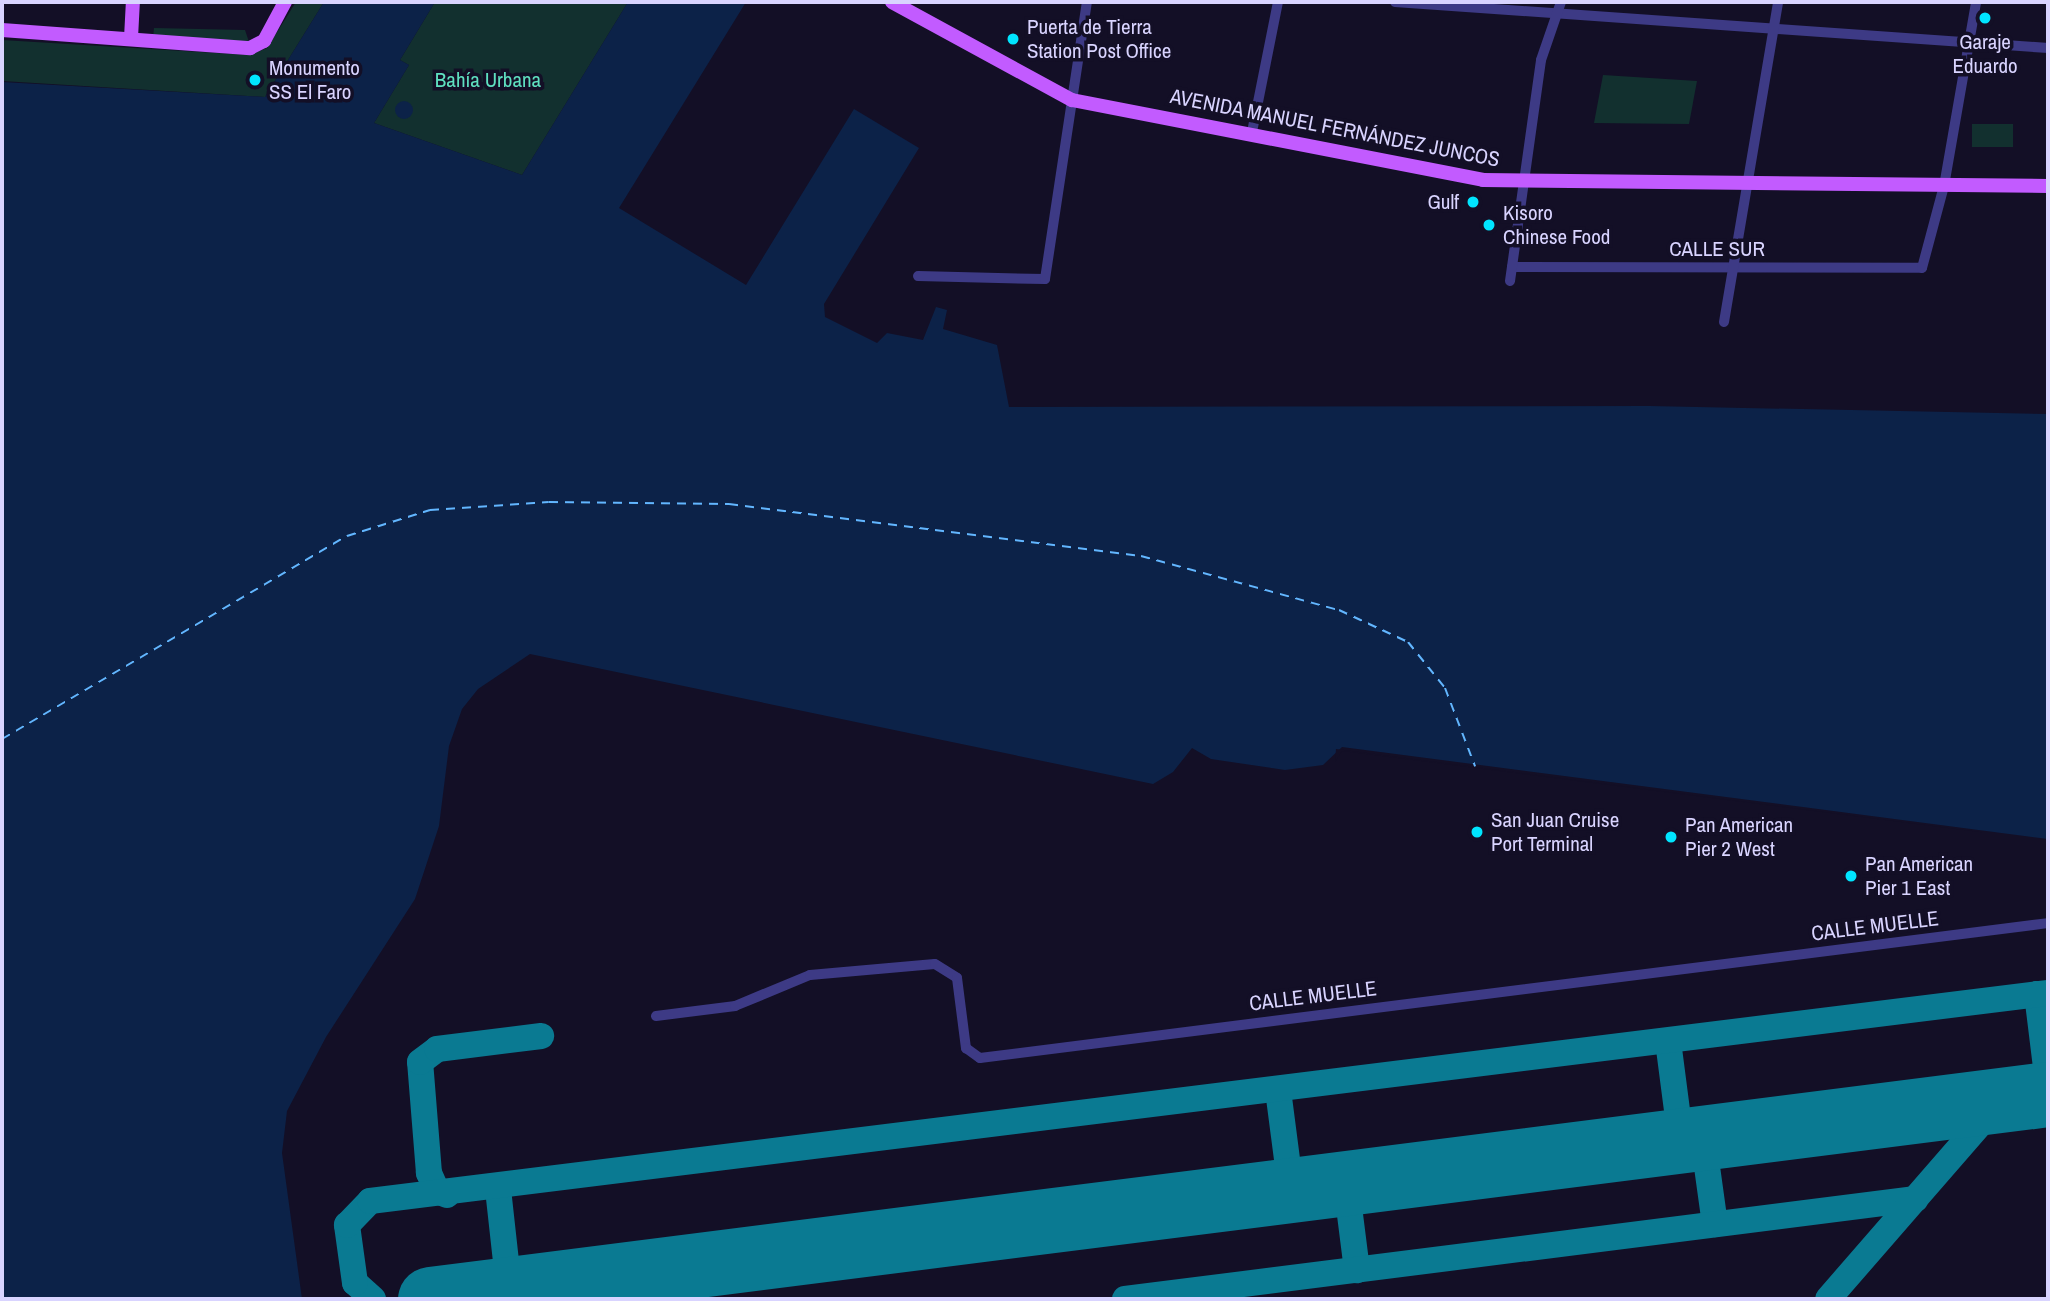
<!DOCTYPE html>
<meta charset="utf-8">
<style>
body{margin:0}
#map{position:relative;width:2050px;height:1301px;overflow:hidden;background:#130f26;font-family:"Archivo Narrow",sans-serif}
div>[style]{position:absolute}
.green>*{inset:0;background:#12302f}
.water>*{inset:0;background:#0c2248}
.round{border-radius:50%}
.pier>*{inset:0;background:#130f26}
.ferry>*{height:2px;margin-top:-1px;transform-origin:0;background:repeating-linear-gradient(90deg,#62b6ff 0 9px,transparent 0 16px)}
.taxiway>*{height:26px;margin:-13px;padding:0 13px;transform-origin:13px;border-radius:13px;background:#0a7a92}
.runway>*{height:65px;margin:-32.5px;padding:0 32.5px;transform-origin:32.5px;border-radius:32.5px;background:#0a7a92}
.minor>*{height:10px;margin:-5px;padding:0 5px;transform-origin:5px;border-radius:5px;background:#3d3a85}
.major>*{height:14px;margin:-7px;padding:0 7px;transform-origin:7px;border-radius:7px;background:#c25bff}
.dots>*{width:19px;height:19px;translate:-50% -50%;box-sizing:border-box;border:4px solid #130f26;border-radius:50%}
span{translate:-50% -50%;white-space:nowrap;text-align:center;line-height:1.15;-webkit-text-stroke:7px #130f26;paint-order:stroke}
.poi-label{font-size:21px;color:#d9d4ff}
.left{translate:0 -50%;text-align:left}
.right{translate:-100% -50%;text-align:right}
.park-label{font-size:21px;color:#5fe0c0}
.street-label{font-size:21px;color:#d9d4ff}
.frame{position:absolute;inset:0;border:4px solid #d9d4ff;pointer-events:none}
</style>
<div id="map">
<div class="green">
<div style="clip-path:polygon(296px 2px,324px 2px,265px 97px,2px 81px,2px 40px,249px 55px,267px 48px)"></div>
<div style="clip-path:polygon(435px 2px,628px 2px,522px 175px,374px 123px,409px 65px,400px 60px)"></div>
<div style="clip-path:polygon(154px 28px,245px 30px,249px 42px,153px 38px)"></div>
<div style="clip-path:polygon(1603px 75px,1697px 81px,1689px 124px,1594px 123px)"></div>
<div style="clip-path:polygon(1972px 124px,2013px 124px,2013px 147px,1972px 147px)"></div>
</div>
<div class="water">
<div style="clip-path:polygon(324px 2px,435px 2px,400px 60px,409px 65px,374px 123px,522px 175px,628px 2px,746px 2px,619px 208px,746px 285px,854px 109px,919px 148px,824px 304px,825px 317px,877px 343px,887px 333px,923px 340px,936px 307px,947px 310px,943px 329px,997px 345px,1009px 407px,1649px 406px,2048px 414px,2048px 839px,1342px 747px,1323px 765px,1285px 770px,1211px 759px,1192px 748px,1173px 772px,1153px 784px,530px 654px,478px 689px,462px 709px,449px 746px,439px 826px,415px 899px,326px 1037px,287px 1111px,282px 1153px,302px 1299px,2px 1299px,2px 82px,265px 97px)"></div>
<div class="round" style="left:395px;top:101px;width:18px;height:18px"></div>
</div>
<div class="pier">
<div style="clip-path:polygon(1336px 749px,1995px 834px,1342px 751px,1335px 762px)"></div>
</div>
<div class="ferry">
<div style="left:2px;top:739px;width:400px;rotate:-30.5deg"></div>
<div style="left:347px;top:536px;width:87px;rotate:-17.4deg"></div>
<div style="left:430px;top:510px;width:119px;rotate:-3.8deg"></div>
<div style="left:549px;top:502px;width:180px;rotate:0.6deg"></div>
<div style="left:729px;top:504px;width:415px;rotate:7.2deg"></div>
<div style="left:1141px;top:556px;width:205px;rotate:15.3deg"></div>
<div style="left:1339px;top:610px;width:76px;rotate:24.9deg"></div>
<div style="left:1408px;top:642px;width:59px;rotate:51.2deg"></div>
<div style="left:1445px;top:688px;width:84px;rotate:69deg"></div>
</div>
<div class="taxiway">
<div style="left:2037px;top:994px;width:90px;rotate:83deg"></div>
<div style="left:1668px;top:1041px;width:101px;rotate:82.6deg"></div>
<div style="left:1278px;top:1090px;width:101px;rotate:82.6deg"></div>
<div style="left:1703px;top:1138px;width:87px;rotate:82.1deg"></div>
<div style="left:1346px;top:1183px;width:88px;rotate:82.8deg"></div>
<div style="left:498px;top:1189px;width:101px;rotate:83.7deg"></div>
<div style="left:447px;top:1195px;width:11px;rotate:-158deg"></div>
<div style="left:437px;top:1191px;width:20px;rotate:-114deg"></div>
<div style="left:429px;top:1173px;width:111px;rotate:-94.6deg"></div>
<div style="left:420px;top:1062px;width:21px;rotate:-37deg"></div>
<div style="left:437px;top:1049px;width:105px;rotate:-7.1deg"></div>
<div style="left:552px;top:1284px;width:15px;rotate:82deg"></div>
<div style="left:373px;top:1299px;width:24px;rotate:-138deg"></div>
<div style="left:355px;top:1283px;width:59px;rotate:-97.9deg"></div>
<div style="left:347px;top:1225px;width:33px;rotate:-46deg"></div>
<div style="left:370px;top:1201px;width:1691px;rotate:-7.07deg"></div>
<div style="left:474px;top:1299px;width:7px;rotate:-56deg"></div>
<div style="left:1125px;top:1299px;width:797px;rotate:-7.21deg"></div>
<div style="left:1828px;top:1299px;width:264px;rotate:-49deg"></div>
</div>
<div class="runway">
<div style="left:430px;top:1299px;width:1631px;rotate:-7.22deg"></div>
</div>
<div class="minor">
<div style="left:1395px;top:2px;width:655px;rotate:4.03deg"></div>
<div style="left:1252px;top:132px;width:133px;rotate:-78.7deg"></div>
<div style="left:1512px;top:267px;width:410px;rotate:0.1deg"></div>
<div style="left:1922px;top:268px;width:85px;rotate:-75deg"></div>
<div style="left:1944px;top:186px;width:187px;rotate:-80.1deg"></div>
<div style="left:918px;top:276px;width:127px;rotate:1.4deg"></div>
<div style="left:1045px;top:279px;width:280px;rotate:-81.4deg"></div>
<div style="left:1510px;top:281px;width:223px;rotate:-82deg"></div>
<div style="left:1541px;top:60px;width:61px;rotate:-71deg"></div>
<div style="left:1724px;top:322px;width:325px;rotate:-80.4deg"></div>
<div style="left:656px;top:1016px;width:80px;rotate:-7.2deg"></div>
<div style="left:735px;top:1006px;width:81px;rotate:-22.5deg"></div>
<div style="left:810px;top:975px;width:125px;rotate:-5deg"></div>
<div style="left:935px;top:964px;width:26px;rotate:32deg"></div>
<div style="left:957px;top:978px;width:71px;rotate:82.7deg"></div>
<div style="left:966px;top:1048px;width:17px;rotate:36deg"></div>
<div style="left:980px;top:1058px;width:1076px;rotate:-7.2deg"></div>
</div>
<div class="major">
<div style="left:892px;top:2px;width:205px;rotate:28.6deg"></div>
<div style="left:1072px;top:100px;width:419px;rotate:11deg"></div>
<div style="left:1483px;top:180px;width:565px;rotate:0.61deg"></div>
<div style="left:2px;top:30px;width:249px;rotate:4.2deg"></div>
<div style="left:250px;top:48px;width:16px;rotate:-27deg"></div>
<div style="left:264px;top:41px;width:44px;rotate:-61.7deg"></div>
<div style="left:131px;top:38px;width:36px;rotate:-87deg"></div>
</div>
<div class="dots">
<div style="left:1985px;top:18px;background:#00e5ff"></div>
<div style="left:1013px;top:39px;background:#00e5ff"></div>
<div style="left:255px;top:80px;background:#00e5ff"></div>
<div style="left:1473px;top:202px;background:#00e5ff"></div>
<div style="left:1489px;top:225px;background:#00e5ff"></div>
<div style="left:1477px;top:832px;background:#00e5ff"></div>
<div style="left:1671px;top:837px;background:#00e5ff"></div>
<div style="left:1851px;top:876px;background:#00e5ff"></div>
</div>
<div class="poi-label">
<span class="left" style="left:1027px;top:39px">Puerta de Tierra<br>Station Post Office</span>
<span style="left:1985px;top:54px">Garaje<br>Eduardo</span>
<span class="left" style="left:269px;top:80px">Monumento<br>SS El Faro</span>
<span class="right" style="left:1459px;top:202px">Gulf</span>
<span class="left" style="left:1503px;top:225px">Kisoro<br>Chinese Food</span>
<span class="left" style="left:1491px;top:832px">San Juan Cruise<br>Port Terminal</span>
<span class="left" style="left:1685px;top:837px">Pan American<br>Pier 2 West</span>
<span class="left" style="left:1865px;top:876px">Pan American<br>Pier 1 East</span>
</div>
<div class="park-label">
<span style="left:488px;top:80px">Bahía Urbana</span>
</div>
<div class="street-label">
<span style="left:1335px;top:128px;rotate:11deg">AVENIDA MANUEL FERNÁNDEZ JUNCOS</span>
<span style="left:1717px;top:249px">CALLE SUR</span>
<span style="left:1875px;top:926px;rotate:-7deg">CALLE MUELLE</span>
<span style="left:1313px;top:996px;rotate:-7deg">CALLE MUELLE</span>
</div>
<div class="frame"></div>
</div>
